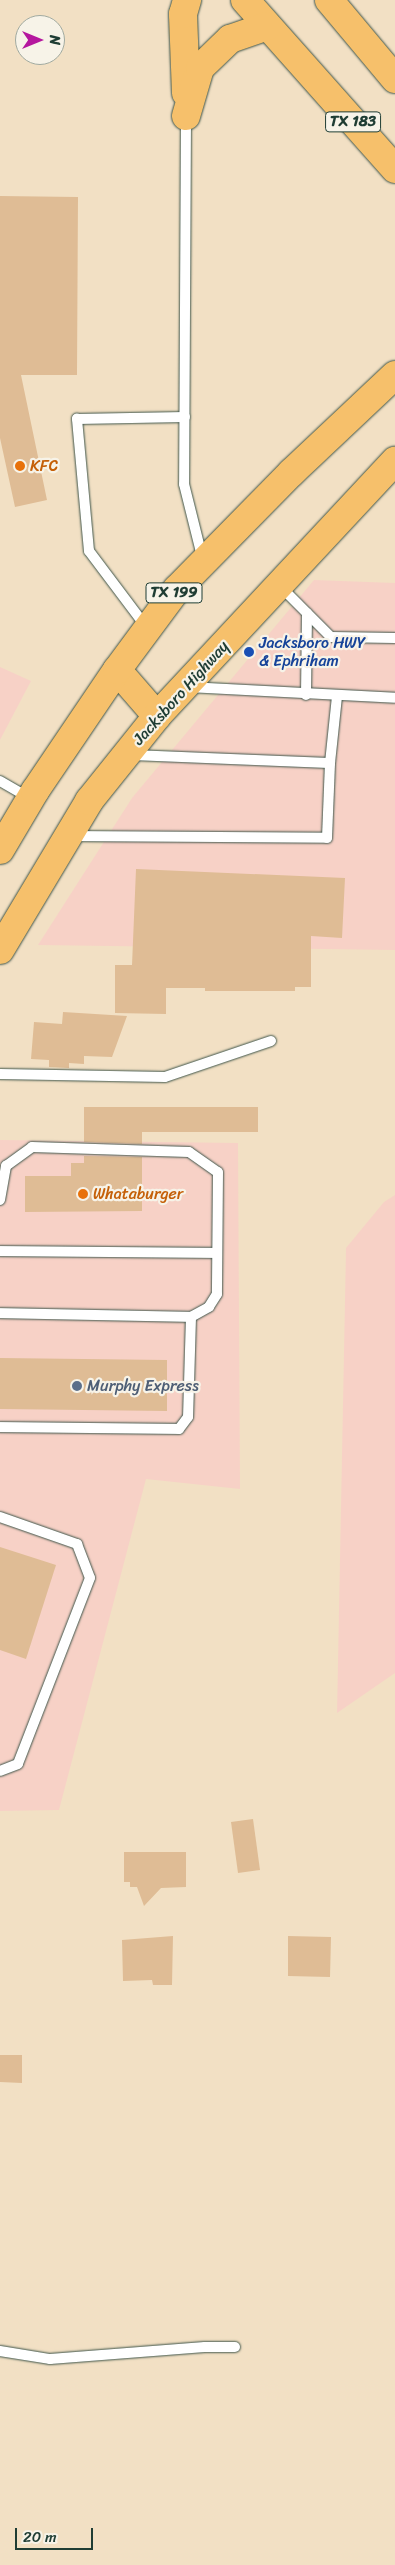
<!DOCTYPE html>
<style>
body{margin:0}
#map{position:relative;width:395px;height:2565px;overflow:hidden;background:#f2e0c4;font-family:Sriracha,sans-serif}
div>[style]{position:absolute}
.built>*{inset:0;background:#f7d1c6}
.building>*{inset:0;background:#dfbc95}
.roads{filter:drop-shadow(0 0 1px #3f554a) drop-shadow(0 0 1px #3f554a)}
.service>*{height:10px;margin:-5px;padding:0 5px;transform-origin:5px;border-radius:5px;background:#fff}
.primary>*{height:28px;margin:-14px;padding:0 14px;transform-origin:14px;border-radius:14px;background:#f6c06b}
.dots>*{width:14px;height:14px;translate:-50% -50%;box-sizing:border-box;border:2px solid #f7f3e8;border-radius:50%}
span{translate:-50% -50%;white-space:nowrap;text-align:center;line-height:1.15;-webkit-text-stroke:4.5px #f7f3e8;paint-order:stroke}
.shield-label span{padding:1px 4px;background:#f7f3e8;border:1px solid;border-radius:4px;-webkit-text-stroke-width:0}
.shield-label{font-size:15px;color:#1f3d34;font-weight:700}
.food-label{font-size:16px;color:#c56008}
.left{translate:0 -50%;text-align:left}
.transit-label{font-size:16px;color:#164399}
.street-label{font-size:16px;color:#1f3d34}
.service-label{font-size:16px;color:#4e5e75}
.north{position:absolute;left:15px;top:15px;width:50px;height:50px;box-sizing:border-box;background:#f7f3e8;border:1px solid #a1aaa0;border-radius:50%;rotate:90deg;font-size:14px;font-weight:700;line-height:20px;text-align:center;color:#1f3d34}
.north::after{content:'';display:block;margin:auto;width:18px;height:22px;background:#b5179e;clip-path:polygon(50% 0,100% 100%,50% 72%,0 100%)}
.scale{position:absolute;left:15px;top:2528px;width:78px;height:22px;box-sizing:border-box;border:2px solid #1f3d34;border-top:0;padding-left:6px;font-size:15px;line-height:18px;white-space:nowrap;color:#1f3d34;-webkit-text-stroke:4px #f7f3e8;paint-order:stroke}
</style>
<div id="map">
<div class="built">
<div style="clip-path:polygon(314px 580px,395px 583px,395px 950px,38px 945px,132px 798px)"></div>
<div style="clip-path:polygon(0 667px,31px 681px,0 740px)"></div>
<div style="clip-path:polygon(0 1140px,238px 1143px,240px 1489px,146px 1479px,59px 1810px,0 1811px)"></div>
<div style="clip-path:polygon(395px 1195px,395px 1673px,337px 1713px,346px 1248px,384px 1202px)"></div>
</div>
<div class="building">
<div style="clip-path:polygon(0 196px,78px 197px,77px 375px,21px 375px,47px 500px,15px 507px,0 438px)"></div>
<div style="clip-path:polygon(136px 869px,345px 878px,342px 938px,311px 936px,311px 987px,295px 987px,295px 991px,205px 991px,205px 988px,166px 988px,166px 1014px,115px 1013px,115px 965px,132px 965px)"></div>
<div style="clip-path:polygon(63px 1012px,127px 1016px,112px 1057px,84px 1056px,84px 1064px,69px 1063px,69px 1068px,49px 1067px,49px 1060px,31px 1059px,34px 1022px,62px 1024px)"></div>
<div style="clip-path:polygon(84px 1107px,258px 1107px,258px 1132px,142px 1132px,142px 1144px,84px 1142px)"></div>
<div style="clip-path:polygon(84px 1156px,142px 1157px,142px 1211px,25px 1212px,25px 1176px,71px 1176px,71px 1163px,84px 1163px)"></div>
<div style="clip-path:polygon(0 1358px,167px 1360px,167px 1411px,0 1409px)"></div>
<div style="clip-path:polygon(0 1547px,56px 1565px,26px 1659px,0 1650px)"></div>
<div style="clip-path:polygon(253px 1819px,260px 1870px,238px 1873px,231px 1822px)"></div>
<div style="clip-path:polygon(124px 1852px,186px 1852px,186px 1887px,161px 1888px,144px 1906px,137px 1887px,130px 1887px,130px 1882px,124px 1882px)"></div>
<div style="clip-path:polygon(173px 1936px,172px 1985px,153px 1985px,152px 1980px,123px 1981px,122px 1940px)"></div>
<div style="clip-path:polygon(288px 1936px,331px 1937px,330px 1977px,288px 1976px)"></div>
<div style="clip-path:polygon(0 2055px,22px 2055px,22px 2083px,0 2082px)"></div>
</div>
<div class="roads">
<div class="service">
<div style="left:186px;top:117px;width:367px;rotate:90.3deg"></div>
<div style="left:184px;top:484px;width:78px;rotate:76deg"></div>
<div style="left:280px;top:586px;width:72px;rotate:45deg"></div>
<div style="left:331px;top:637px;width:64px;rotate:0.9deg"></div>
<div style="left:147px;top:628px;width:96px;rotate:-127deg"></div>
<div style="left:89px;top:551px;width:133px;rotate:-95.2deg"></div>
<div style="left:77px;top:419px;width:108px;rotate:-1.1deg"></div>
<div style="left:188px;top:687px;width:207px;rotate:3deg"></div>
<div style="left:306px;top:695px;width:82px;rotate:-89.3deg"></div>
<div style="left:330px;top:763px;width:67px;rotate:-84deg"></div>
<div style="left:0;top:781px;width:34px;rotate:30deg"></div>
<div style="left:72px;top:836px;width:255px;rotate:0.4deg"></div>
<div style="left:327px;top:838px;width:75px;rotate:-87.7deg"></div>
<div style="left:330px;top:763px;width:199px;rotate:-177.7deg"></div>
<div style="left:0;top:1074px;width:165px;rotate:1deg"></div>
<div style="left:165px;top:1077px;width:112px;rotate:-18.8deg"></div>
<div style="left:0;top:1200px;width:35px;rotate:-80deg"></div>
<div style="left:6px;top:1166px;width:32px;rotate:-36deg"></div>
<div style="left:32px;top:1147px;width:157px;rotate:1.8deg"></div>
<div style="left:189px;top:1152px;width:35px;rotate:35deg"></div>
<div style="left:218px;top:1172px;width:122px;rotate:90.5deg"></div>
<div style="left:217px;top:1294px;width:15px;rotate:122deg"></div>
<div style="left:209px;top:1307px;width:21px;rotate:151deg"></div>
<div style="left:191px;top:1317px;width:100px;rotate:91.7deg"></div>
<div style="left:188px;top:1417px;width:15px;rotate:127deg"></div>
<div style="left:179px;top:1429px;width:179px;rotate:-179.4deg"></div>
<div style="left:0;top:1251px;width:217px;rotate:0.5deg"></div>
<div style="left:0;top:1313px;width:191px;rotate:1.2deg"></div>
<div style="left:0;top:1517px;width:82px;rotate:19.3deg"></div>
<div style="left:77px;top:1544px;width:36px;rotate:69deg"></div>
<div style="left:90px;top:1578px;width:199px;rotate:111.2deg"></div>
<div style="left:18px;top:1764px;width:19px;rotate:159deg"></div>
<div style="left:0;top:2351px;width:51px;rotate:9.1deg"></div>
<div style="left:50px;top:2359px;width:155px;rotate:-4.4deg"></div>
<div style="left:205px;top:2347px;width:30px"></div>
</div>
<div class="primary">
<div style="left:245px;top:0;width:226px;rotate:48.4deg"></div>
<div style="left:329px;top:0;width:103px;rotate:50.1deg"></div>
<div style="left:186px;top:93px;width:79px;rotate:-92.2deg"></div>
<div style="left:183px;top:14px;width:15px;rotate:-74deg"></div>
<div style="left:186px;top:116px;width:50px;rotate:-73.7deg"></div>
<div style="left:200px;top:68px;width:42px;rotate:-44deg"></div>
<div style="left:230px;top:39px;width:39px;rotate:-19deg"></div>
<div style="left:117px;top:670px;width:61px;rotate:49deg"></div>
<div style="left:0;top:850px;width:69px;rotate:-59.3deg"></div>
<div style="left:35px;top:791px;width:146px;rotate:-55.9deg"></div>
<div style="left:117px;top:670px;width:101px;rotate:-53.5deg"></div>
<div style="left:177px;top:589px;width:163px;rotate:-45.5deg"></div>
<div style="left:291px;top:473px;width:143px;rotate:-43.3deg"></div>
<div style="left:0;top:950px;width:174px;rotate:-59.1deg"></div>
<div style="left:89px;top:801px;width:109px;rotate:-51.3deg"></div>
<div style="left:157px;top:716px;width:349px;rotate:-47deg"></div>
</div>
</div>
<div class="dots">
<div style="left:20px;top:466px;background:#e8710a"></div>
<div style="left:249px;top:652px;background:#1a4fb4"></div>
<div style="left:83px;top:1194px;background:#e8710a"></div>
<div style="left:77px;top:1386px;background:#5c6f8a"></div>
</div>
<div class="shield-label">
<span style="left:353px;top:122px">TX 183</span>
<span style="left:174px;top:593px">TX 199</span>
</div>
<div class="food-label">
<span class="left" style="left:30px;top:466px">KFC</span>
<span class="left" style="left:93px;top:1194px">Whataburger</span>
</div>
<div class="transit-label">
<span class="left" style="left:259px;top:652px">Jacksboro HWY<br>&amp; Ephriham</span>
</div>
<div class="street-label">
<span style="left:181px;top:693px;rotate:-48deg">Jacksboro Highway</span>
</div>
<div class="service-label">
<span class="left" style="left:87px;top:1386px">Murphy Express</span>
</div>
<div class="north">N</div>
<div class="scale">20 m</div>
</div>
